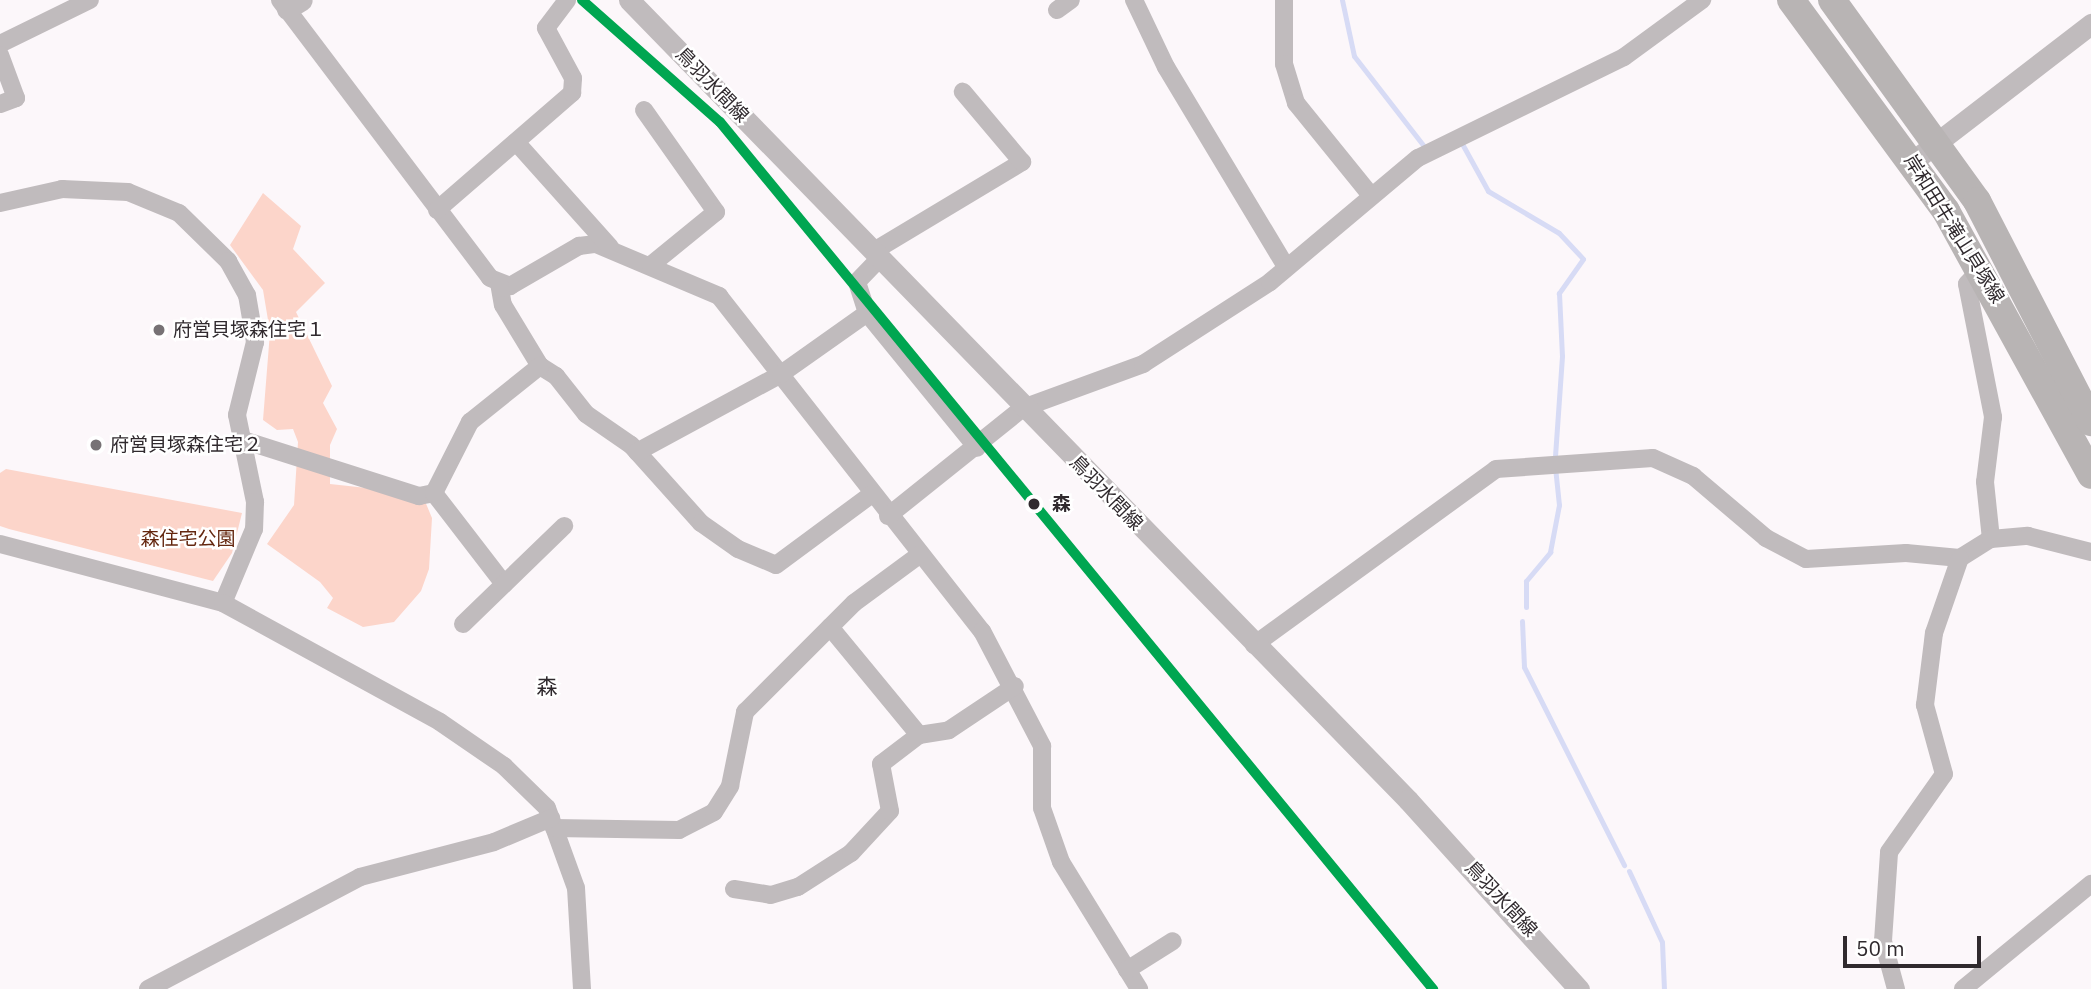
<!DOCTYPE html>
<meta charset="utf-8">
<style>
body{margin:0}
#map{position:relative;width:2091px;height:989px;overflow:hidden;background:#fcf7fa;font-family:"IBM Plex Sans","Noto Sans JP",sans-serif}
div>[style]{position:absolute}
.green>*{inset:0;background:#fcd5ca}
.stream>*{height:5px;margin:-2.5px;padding:0 2.5px;transform-origin:2.5px;border-radius:2.5px;background:#d7dbf5}
.minor>*{height:18px;margin:-9px;padding:0 9px;transform-origin:9px;border-radius:9px;background:#c0bbbd}
.tertiary>*{height:21px;margin:-10.5px;padding:0 10.5px;transform-origin:10.5px;border-radius:10.5px;background:#c0bbbd}
.primary>*{height:28px;margin:-14px;padding:0 14px;transform-origin:14px;border-radius:14px;background:#b8b4b4}
.rail-1>*{height:10px;margin:-5px;padding:0 5px;transform-origin:5px;border-radius:5px;background:#00a651}
.dots>*{width:19px;height:19px;translate:-50% -50%;box-sizing:border-box;border:4px solid #fff;border-radius:50%}
span{translate:-50% -50%;white-space:nowrap;text-align:center;line-height:1.15;-webkit-text-stroke:5px #fff;paint-order:stroke}
.street-label{font-size:19px;color:#302a2e}
.poi-label{font-size:19px;color:#302a2e}
.left{translate:0 -50%;text-align:left}
.stop-label{font-size:19px;color:#302a2e;font-weight:700}
.park-label{font-size:19px;color:#64270f}
.neighbourhood-label{font-size:21px;color:#302a2e}
.scale{position:absolute;left:1843px;top:936px;width:138px;height:32px;box-sizing:border-box;border:4px solid #302a2e;border-top:0;padding-left:9px;font-size:21px;line-height:24px;white-space:nowrap;color:#302a2e;-webkit-text-stroke:5px #fff;paint-order:stroke}
</style>
<div id="map">
<div class="green">
<div style="clip-path:polygon(263px 193px,301px 226px,293px 249px,325px 283px,296px 312px,332px 386px,323px 403px,337px 429px,330px 445px,330px 484px,422px 494px,432px 518px,429px 569px,421px 591px,394px 622px,363px 627px,327px 608px,333px 598px,320px 582px,267px 544px,294px 505px,298px 442px,293px 429px,277px 430px,263px 420px,270px 332px,263px 290px,230px 245px)"></div>
<div style="clip-path:polygon(6px 469px,242px 513px,232px 553px,213px 581px,9px 529px,0 526px,0 473px)"></div>
</div>
<div class="stream">
<div style="left:1342px;top:0;width:57px;rotate:77.9deg"></div>
<div style="left:1354px;top:56px;width:113px;rotate:52.2deg"></div>
<div style="left:1460px;top:140px;width:58px;rotate:61.2deg"></div>
<div style="left:1488px;top:191px;width:82px;rotate:30.6deg"></div>
<div style="left:1559px;top:233px;width:35px;rotate:47deg"></div>
<div style="left:1583px;top:259px;width:42px;rotate:125.2deg"></div>
<div style="left:1559px;top:293px;width:63px;rotate:87.3deg"></div>
<div style="left:1562px;top:356px;width:100px;rotate:94deg"></div>
<div style="left:1526px;top:607px;width:26px;rotate:-90deg"></div>
<div style="left:1526px;top:581px;width:38px;rotate:-50deg"></div>
<div style="left:1550px;top:552px;width:48px;rotate:-79.2deg"></div>
<div style="left:1559px;top:505px;width:36px;rotate:-96deg"></div>
<div style="left:1522px;top:621px;width:46px;rotate:87.5deg"></div>
<div style="left:1524px;top:667px;width:222px;rotate:63.2deg"></div>
<div style="left:1629px;top:871px;width:78px;rotate:65.1deg"></div>
<div style="left:1662px;top:942px;width:47px;rotate:87.6deg"></div>
</div>
<div class="minor">
<div style="left:280px;top:0;width:348px;rotate:52.9deg"></div>
<div style="left:490px;top:278px;width:22px;rotate:22deg"></div>
<div style="left:510px;top:286px;width:80px;rotate:-30.1deg"></div>
<div style="left:579px;top:246px;width:17px;rotate:-7deg"></div>
<div style="left:596px;top:244px;width:134px;rotate:22.9deg"></div>
<div style="left:719px;top:296px;width:426px;rotate:51.9deg"></div>
<div style="left:982px;top:631px;width:130px;rotate:62.4deg"></div>
<div style="left:1042px;top:746px;width:62px;rotate:90deg"></div>
<div style="left:1042px;top:808px;width:57px;rotate:70.6deg"></div>
<div style="left:1061px;top:862px;width:149px;rotate:58.4deg"></div>
<div style="left:1134px;top:0;width:74px;rotate:64.5deg"></div>
<div style="left:1166px;top:67px;width:233px;rotate:59deg"></div>
<div style="left:1284px;top:0;width:64px;rotate:90deg"></div>
<div style="left:1284px;top:64px;width:41px;rotate:72.9deg"></div>
<div style="left:1296px;top:103px;width:116px;rotate:51deg"></div>
<div style="left:1057px;top:10px;width:17px;rotate:-36deg"></div>
<div style="left:0;top:44px;width:100px;rotate:-26.1deg"></div>
<div style="left:0;top:55px;width:46px;rotate:69.6deg"></div>
<div style="left:16px;top:98px;width:17px;rotate:159deg"></div>
<div style="left:644px;top:110px;width:125px;rotate:54.8deg"></div>
<div style="left:716px;top:212px;width:84px;rotate:140.8deg"></div>
<div style="left:516px;top:142px;width:141px;rotate:48.2deg"></div>
<div style="left:0;top:203px;width:64px;rotate:-12.7deg"></div>
<div style="left:62px;top:189px;width:66px;rotate:2.6deg"></div>
<div style="left:128px;top:192px;width:55px;rotate:22.4deg"></div>
<div style="left:179px;top:213px;width:69px;rotate:44.4deg"></div>
<div style="left:228px;top:261px;width:39px;rotate:61deg"></div>
<div style="left:247px;top:295px;width:48px;rotate:80.3deg"></div>
<div style="left:255px;top:342px;width:75px;rotate:103.9deg"></div>
<div style="left:237px;top:415px;width:89px;rotate:78.3deg"></div>
<div style="left:255px;top:502px;width:27px;rotate:92deg"></div>
<div style="left:254px;top:529px;width:80px;rotate:112.7deg"></div>
<div style="left:437px;top:210px;width:179px;rotate:-40.9deg"></div>
<div style="left:572px;top:93px;width:15px;rotate:-86deg"></div>
<div style="left:573px;top:78px;width:57px;rotate:-118.4deg"></div>
<div style="left:546px;top:28px;width:35px;rotate:-53deg"></div>
<div style="left:874px;top:251px;width:173px;rotate:-31deg"></div>
<div style="left:1022px;top:162px;width:92px;rotate:-130.1deg"></div>
<div style="left:880px;top:258px;width:33px;rotate:134deg"></div>
<div style="left:857px;top:282px;width:33px;rotate:72deg"></div>
<div style="left:867px;top:313px;width:174px;rotate:50.8deg"></div>
<div style="left:1980px;top:270px;width:19px;rotate:133deg"></div>
<div style="left:1967px;top:284px;width:136px;rotate:78.9deg"></div>
<div style="left:1993px;top:417px;width:65px;rotate:97deg"></div>
<div style="left:1985px;top:482px;width:57px;rotate:84deg"></div>
<div style="left:499px;top:283px;width:22px;rotate:80deg"></div>
<div style="left:503px;top:305px;width:71px;rotate:58.8deg"></div>
<div style="left:540px;top:366px;width:19px;rotate:32deg"></div>
<div style="left:556px;top:376px;width:48px;rotate:51.7deg"></div>
<div style="left:586px;top:414px;width:55px;rotate:34.6deg"></div>
<div style="left:631px;top:445px;width:105px;rotate:48.1deg"></div>
<div style="left:701px;top:523px;width:45px;rotate:35.1deg"></div>
<div style="left:738px;top:549px;width:41px;rotate:22.8deg"></div>
<div style="left:776px;top:565px;width:119px;rotate:-36.5deg"></div>
<div style="left:240px;top:439px;width:188px;rotate:17.7deg"></div>
<div style="left:419px;top:496px;width:15px;rotate:-11deg"></div>
<div style="left:637px;top:452px;width:164px;rotate:-28.4deg"></div>
<div style="left:781px;top:374px;width:105px;rotate:-35.3deg"></div>
<div style="left:888px;top:516px;width:173px;rotate:-38.7deg"></div>
<div style="left:1023px;top:408px;width:128px;rotate:-20.1deg"></div>
<div style="left:1143px;top:364px;width:151px;rotate:-32.8deg"></div>
<div style="left:1270px;top:282px;width:193px;rotate:-40deg"></div>
<div style="left:1418px;top:158px;width:229px;rotate:-26.1deg"></div>
<div style="left:1624px;top:57px;width:97px;rotate:-36.2deg"></div>
<div style="left:0;top:544px;width:231px;rotate:14.8deg"></div>
<div style="left:223px;top:603px;width:247px;rotate:28.7deg"></div>
<div style="left:440px;top:722px;width:78px;rotate:34.5deg"></div>
<div style="left:504px;top:766px;width:60px;rotate:44.3deg"></div>
<div style="left:547px;top:808px;width:85px;rotate:70.1deg"></div>
<div style="left:576px;top:888px;width:101px;rotate:86.6deg"></div>
<div style="left:504px;top:584px;width:115px;rotate:-127.6deg"></div>
<div style="left:434px;top:493px;width:80px;rotate:-63.1deg"></div>
<div style="left:470px;top:422px;width:90px;rotate:-38.7deg"></div>
<div style="left:463px;top:624px;width:141px;rotate:-44.1deg"></div>
<div style="left:830px;top:627px;width:140px;rotate:50.5deg"></div>
<div style="left:919px;top:735px;width:30px;rotate:-9deg"></div>
<div style="left:949px;top:730px;width:79px;rotate:-33.7deg"></div>
<div style="left:1254px;top:645px;width:299px;rotate:-36deg"></div>
<div style="left:1496px;top:469px;width:157px;rotate:-4deg"></div>
<div style="left:1653px;top:458px;width:44px;rotate:24.2deg"></div>
<div style="left:1693px;top:476px;width:96px;rotate:40.3deg"></div>
<div style="left:1766px;top:538px;width:45px;rotate:27.7deg"></div>
<div style="left:1806px;top:559px;width:100px;rotate:-3.4deg"></div>
<div style="left:1906px;top:553px;width:54px;rotate:5.3deg"></div>
<div style="left:1960px;top:558px;width:36px;rotate:-32deg"></div>
<div style="left:1991px;top:539px;width:37px;rotate:-5deg"></div>
<div style="left:2028px;top:536px;width:65px;rotate:14.3deg"></div>
<div style="left:554px;top:828px;width:125px;rotate:0.9deg"></div>
<div style="left:679px;top:830px;width:39px;rotate:-27deg"></div>
<div style="left:714px;top:812px;width:31px;rotate:-58deg"></div>
<div style="left:730px;top:786px;width:76px;rotate:-78.5deg"></div>
<div style="left:745px;top:712px;width:154px;rotate:-45deg"></div>
<div style="left:854px;top:603px;width:81px;rotate:-36.4deg"></div>
<div style="left:734px;top:889px;width:37px;rotate:9deg"></div>
<div style="left:771px;top:895px;width:28px;rotate:-17deg"></div>
<div style="left:798px;top:887px;width:63px;rotate:-32.7deg"></div>
<div style="left:851px;top:853px;width:57px;rotate:-47.1deg"></div>
<div style="left:890px;top:811px;width:48px;rotate:-100.8deg"></div>
<div style="left:881px;top:764px;width:48px;rotate:-37.3deg"></div>
<div style="left:1127px;top:970px;width:54px;rotate:-32.2deg"></div>
<div style="left:148px;top:989px;width:240px;rotate:-27.8deg"></div>
<div style="left:360px;top:877px;width:138px;rotate:-14.6deg"></div>
<div style="left:494px;top:842px;width:62px;rotate:-22.8deg"></div>
<div style="left:1896px;top:989px;width:50px;rotate:-105.2deg"></div>
<div style="left:1883px;top:941px;width:89px;rotate:-86.1deg"></div>
<div style="left:1889px;top:852px;width:95px;rotate:-54.8deg"></div>
<div style="left:1944px;top:774px;width:72px;rotate:-105.4deg"></div>
<div style="left:1925px;top:705px;width:73px;rotate:-82.9deg"></div>
<div style="left:1934px;top:633px;width:79px;rotate:-70.9deg"></div>
<div style="left:1963px;top:989px;width:166px;rotate:-39.4deg"></div>
</div>
<div class="tertiary">
<div style="left:629px;top:0;width:1117px;rotate:45.76deg"></div>
<div style="left:1408px;top:800px;width:255px;rotate:47.9deg"></div>
<div style="left:287px;top:9px;width:17px;rotate:-31deg"></div>
<div style="left:1913px;top:161px;width:225px;rotate:-37.6deg"></div>
</div>
<div class="primary">
<div style="left:1791px;top:0;width:262px;rotate:53.7deg"></div>
<div style="left:1946px;top:211px;width:301px;rotate:61.2deg"></div>
<div style="left:1832px;top:0;width:248px;rotate:54.2deg"></div>
<div style="left:1977px;top:201px;width:249px;rotate:62.7deg"></div>
</div>
<div class="rail-1">
<div style="left:582px;top:0;width:184px;rotate:41.5deg"></div>
<div style="left:720px;top:122px;width:1123px;rotate:50.57deg"></div>
</div>
<div class="dots">
<div style="left:159px;top:330px;background:#777275"></div>
<div style="left:96px;top:445px;background:#777275"></div>
<div style="left:1034px;top:504px;background:#302a2e"></div>
</div>
<div class="street-label">
<span style="left:712px;top:85px;rotate:46deg">鳥羽水間線</span>
<span style="left:1954px;top:229px;rotate:58deg">岸和田牛滝山貝塚線</span>
<span style="left:1106px;top:493px;rotate:46deg">鳥羽水間線</span>
<span style="left:1501px;top:899px;rotate:47deg">鳥羽水間線</span>
</div>
<div class="poi-label">
<span class="left" style="left:173px;top:330px">府営貝塚森住宅１</span>
<span class="left" style="left:110px;top:445px">府営貝塚森住宅２</span>
</div>
<div class="stop-label">
<span class="left" style="left:1052px;top:504px">森</span>
</div>
<div class="park-label">
<span style="left:188px;top:539px">森住宅公園</span>
</div>
<div class="neighbourhood-label">
<span style="left:547px;top:686px">森</span>
</div>
<div class="scale">50 m</div>
</div>
